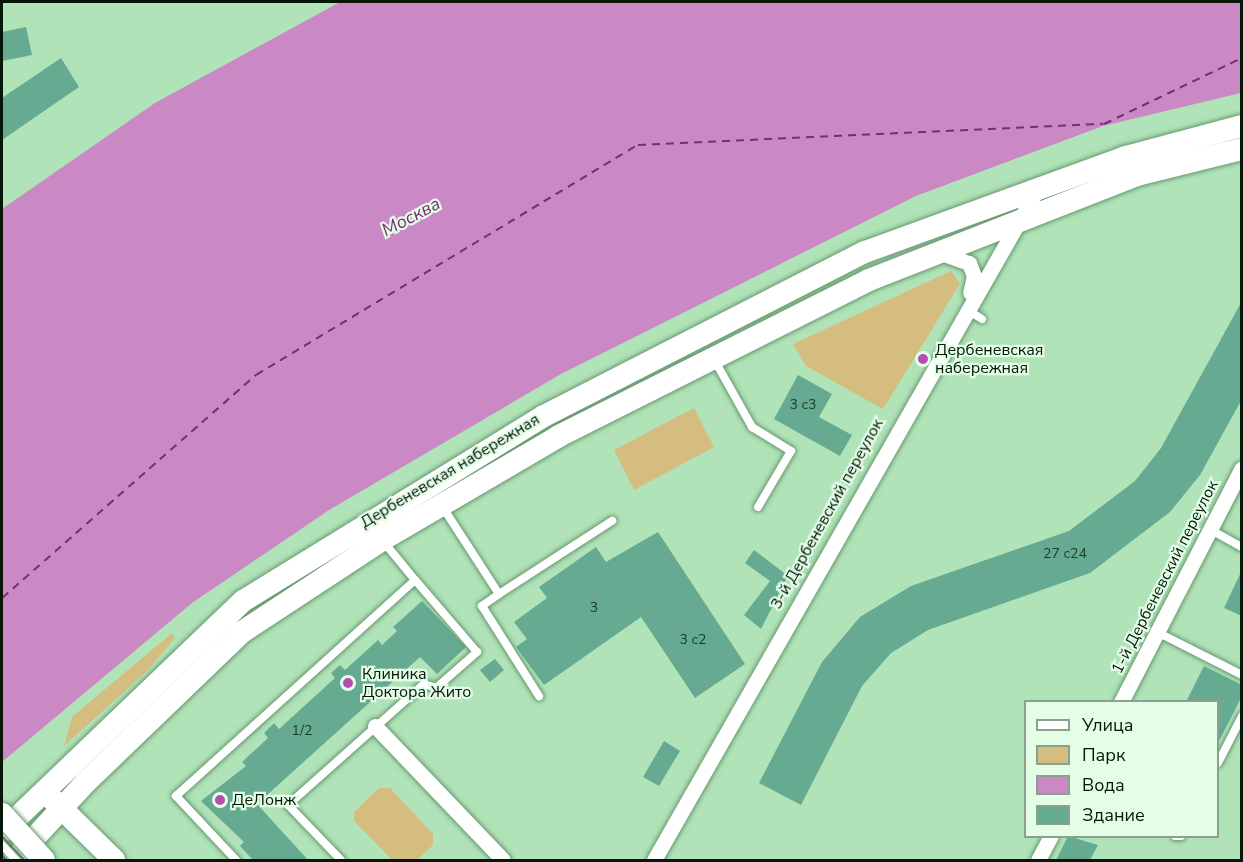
<!DOCTYPE html>
<meta charset="utf-8">
<style>
body{margin:0}
#map{position:relative;width:1243px;height:862px;overflow:hidden;background:#b0e3b8;font-family:"Nunito Sans",sans-serif}
div>[style]{position:absolute}
.green>*{inset:0;background:#d5bd80}
.water>*{inset:0;background:#ca89c5}
.ferry>*{height:1.5px;margin-top:-0.75px;transform-origin:0;background:repeating-linear-gradient(90deg,#792c76 0 8px,transparent 0 14px)}
.building>*{inset:0;background:#65aa91}
.roads{filter:drop-shadow(0 0 2px #67976f) drop-shadow(0 0 2px #67976f)}
.lane>*{height:8px;margin:-4px;padding:0 4px;transform-origin:4px;border-radius:4px;background:#fff}
.street>*{height:15px;margin:-7.5px;padding:0 7.5px;transform-origin:7.5px;border-radius:7.5px;background:#fff}
.secondary>*{height:22px;margin:-11px;padding:0 11px;transform-origin:11px;border-radius:11px;background:#fff}
.tram>*{height:1.5px;margin:-0.75px;padding:0 0.75px;transform-origin:0.75px;border-radius:0.75px;background:#45644a}
.bridges{filter:drop-shadow(0 0 2px #67976f) drop-shadow(0 0 2px #67976f)}
.lane-bridge>*{height:8px;margin:-4px;padding:0 4px;transform-origin:4px;border-radius:4px;background:#fff}
.secondary-bridge>*{height:22px;margin:-11px;padding:0 11px;transform-origin:11px;border-radius:11px;background:#fff}
.dots>*{width:16px;height:16px;translate:-50% -50%;box-sizing:border-box;border:3px solid #e3fde7;border-radius:50%}
span{translate:-50% -50%;white-space:nowrap;text-align:center;line-height:1.15;-webkit-text-stroke:4.5px #e3fde7;paint-order:stroke}
.number-label{font-size:14px;color:#1c3c2a}
.number-label span{-webkit-text-stroke-width:0}
.poi-label{font-size:16px;color:#041708}
.left{translate:0 -50%;text-align:left}
.street-label{font-size:16px;color:#041708}
.water-label{font-size:18px;color:#792c76;font-style:italic}
.frame{position:absolute;inset:0;border:3px solid #041708;pointer-events:none}
.legend{position:absolute;left:1024px;top:700px;width:195px;height:138px;box-sizing:border-box;background:#e3fde7;border:2px solid #8aa18e;margin:0;padding:8px 10px;list-style:none;font-size:18px;color:#041708}
.legend li{display:flex;align-items:center;gap:12px;height:30px}
.legend b{width:30px;border:2px solid #8aa18e}
</style>
<div id="map">
<div class="green">
<div style="clip-path:polygon(951px 271px,960px 284px,883px 409px,806px 366px,793px 344px)"></div>
<div style="clip-path:polygon(694px 408px,714px 447px,634px 490px,614px 450px)"></div>
<div style="clip-path:polygon(172px 633px,175px 638px,148px 670px,64px 746px,72px 717px)"></div>
<div style="clip-path:polygon(379px 788px,390px 788px,433px 834px,433px 845px,417px 860px,392px 860px,354px 821px,354px 812px)"></div>
</div>
<div class="water">
<div style="clip-path:polygon(340px 2px,1241px 2px,1241px 93px,1103px 126px,916px 196px,561px 374px,329px 510px,192px 603px,2px 762px,2px 209px,155px 103px)"></div>
</div>
<div class="ferry">
<div style="left:2px;top:598px;width:338px;rotate:-41.3deg"></div>
<div style="left:256px;top:375px;width:446px;rotate:-31.1deg"></div>
<div style="left:638px;top:145px;width:466px;rotate:-2.6deg"></div>
<div style="left:1104px;top:124px;width:153px;rotate:-25.6deg"></div>
</div>
<div class="building">
<div style="clip-path:polygon(26px 27px,32px 55px,2px 61px,2px 32px)"></div>
<div style="clip-path:polygon(61px 58px,79px 87px,2px 140px,2px 98px)"></div>
<div style="clip-path:polygon(1242px 301px,1242px 399px,1200px 475px,1170px 512px,1090px 573px,928px 630px,891px 653px,862px 686px,801px 805px,759px 783px,822px 662px,860px 617px,911px 586px,1069px 531px,1135px 481px,1161px 448px)"></div>
<div style="clip-path:polygon(798px 375px,832px 394px,819px 417px,852px 435px,840px 456px,774px 419px)"></div>
<div style="clip-path:polygon(658px 532px,745px 664px,695px 698px,641px 617px,544px 685px,516px 647px,527px 639px,514px 622px,547px 598px,539px 587px,596px 547px,606px 562px)"></div>
<div style="clip-path:polygon(754px 550px,788px 576px,761px 629px,744px 615px,770px 581px,745px 563px)"></div>
<div style="clip-path:polygon(1242px 570px,1242px 616px,1224px 608px)"></div>
<div style="clip-path:polygon(422px 601px,466px 647px,437px 674px,420px 657px,257px 804px,308px 860px,253px 860px,240px 846px,244px 842px,201px 801px,246px 766px,242px 762px,268px 738px,264px 733px,274px 723px,279px 729px,335px 678px,331px 673px,340px 665px,345px 670px,378px 640px,382px 645px,397px 631px,393px 627px)"></div>
<div style="clip-path:polygon(495px 659px,504px 670px,490px 682px,480px 670px)"></div>
<div style="clip-path:polygon(1204px 666px,1242px 685px,1242px 696px,1218px 743px,1218px 702px,1186px 702px)"></div>
<div style="clip-path:polygon(664px 741px,680px 751px,659px 786px,643px 777px)"></div>
<div style="clip-path:polygon(1068px 836px,1098px 845px,1090px 860px,1056px 860px)"></div>
</div>
<div class="roads">
<div class="lane">
<div style="left:966px;top:309px;width:19px;rotate:32deg"></div>
<div style="left:715px;top:361px;width:76px;rotate:60.7deg"></div>
<div style="left:752px;top:427px;width:46px;rotate:31.6deg"></div>
<div style="left:791px;top:451px;width:65px;rotate:120.5deg"></div>
<div style="left:442px;top:506px;width:105px;rotate:57.1deg"></div>
<div style="left:499px;top:594px;width:135px;rotate:-32.9deg"></div>
<div style="left:1211px;top:530px;width:35px;rotate:29deg"></div>
<div style="left:499px;top:594px;width:21px;rotate:145deg"></div>
<div style="left:482px;top:606px;width:107px;rotate:57.7deg"></div>
<div style="left:1157px;top:632px;width:95px;rotate:26.8deg"></div>
<div style="left:1218px;top:763px;width:53px;rotate:-62.9deg"></div>
<div style="left:1175px;top:836px;width:6px"></div>
<div style="left:236px;top:860px;width:88px;rotate:-133.2deg"></div>
<div style="left:176px;top:796px;width:322px;rotate:-42.1deg"></div>
<div style="left:415px;top:580px;width:50px;rotate:-129.4deg"></div>
<div style="left:341px;top:860px;width:76px;rotate:-133.9deg"></div>
<div style="left:288px;top:805px;width:182px;rotate:-41.7deg"></div>
<div style="left:424px;top:684px;width:13px;rotate:18deg"></div>
<div style="left:436px;top:688px;width:55px;rotate:-41.3deg"></div>
<div style="left:477px;top:652px;width:95px;rotate:-130.7deg"></div>
</div>
<div class="street">
<div style="left:941px;top:253px;width:30px;rotate:20deg"></div>
<div style="left:969px;top:263px;width:14px;rotate:69deg"></div>
<div style="left:974px;top:276px;width:17px;rotate:103deg"></div>
<div style="left:1121px;top:702px;width:263px;rotate:-62.7deg"></div>
<div style="left:375px;top:726px;width:185px;rotate:46.3deg"></div>
<div style="left:654px;top:860px;width:774px;rotate:-60.26deg"></div>
<div style="left:1038px;top:860px;width:27px;rotate:-62deg"></div>
</div>
<div class="secondary">
<div style="left:50px;top:797px;width:90px;rotate:44.5deg"></div>
<div style="left:2px;top:832px;width:334px;rotate:-43.8deg"></div>
<div style="left:243px;top:601px;width:353px;rotate:-31.6deg"></div>
<div style="left:544px;top:416px;width:360px;rotate:-27.1deg"></div>
<div style="left:865px;top:252px;width:278px;rotate:-20deg"></div>
<div style="left:1126px;top:157px;width:120px;rotate:-15deg"></div>
<div style="left:14px;top:860px;width:106px;rotate:-47.3deg"></div>
<div style="left:86px;top:782px;width:216px;rotate:-43.9deg"></div>
<div style="left:242px;top:632px;width:168px;rotate:-33.3deg"></div>
<div style="left:382px;top:540px;width:205px;rotate:-30.4deg"></div>
<div style="left:559px;top:436px;width:347px;rotate:-26.7deg"></div>
<div style="left:869px;top:280px;width:288px;rotate:-21.4deg"></div>
<div style="left:1137px;top:175px;width:108px;rotate:-13.9deg"></div>
</div>
</div>
<div class="tram">
<div style="left:2px;top:836px;width:33px;rotate:47deg"></div>
<div style="left:2px;top:855px;width:7px;rotate:45deg"></div>
</div>
<div class="bridges">
<div class="lane-bridge">
<div style="left:2px;top:845px;width:21px;rotate:47deg"></div>
</div>
<div class="secondary-bridge">
<div style="left:2px;top:814px;width:62px;rotate:47.6deg"></div>
</div>
</div>
<div class="dots">
<div style="left:923px;top:359px;background:#b54eb1"></div>
<div style="left:348px;top:683px;background:#b54eb1"></div>
<div style="left:220px;top:800px;background:#b54eb1"></div>
</div>
<div class="number-label">
<span style="left:803px;top:405px">3 с3</span>
<span style="left:1065px;top:554px">27 с24</span>
<span style="left:594px;top:608px">3</span>
<span style="left:693px;top:640px">3 с2</span>
<span style="left:302px;top:731px">1/2</span>
</div>
<div class="poi-label">
<span class="left" style="left:935px;top:359px">Дербеневская<br>набережная</span>
<span class="left" style="left:362px;top:683px">Клиника<br>Доктора Жито</span>
<span class="left" style="left:232px;top:800px">ДеЛонж</span>
</div>
<div class="street-label">
<span style="left:450px;top:471px;rotate:-31deg">Дербеневская набережная</span>
<span style="left:827px;top:514px;rotate:-61deg">3-й Дербеневский переулок</span>
<span style="left:1165px;top:577px;rotate:-63deg">1-й Дербеневский переулок</span>
</div>
<div class="water-label">
<span style="left:411px;top:217px;rotate:-28deg">Москва</span>
</div>
<div class="frame"></div>
<ul class="legend">
<li><b style="height:8px;background:#fff"></b>Улица</li>
<li><b style="height:16px;background:#d5bd80"></b>Парк</li>
<li><b style="height:16px;background:#ca89c5"></b>Вода</li>
<li><b style="height:16px;background:#65aa91"></b>Здание</li>
</ul>
</div>
